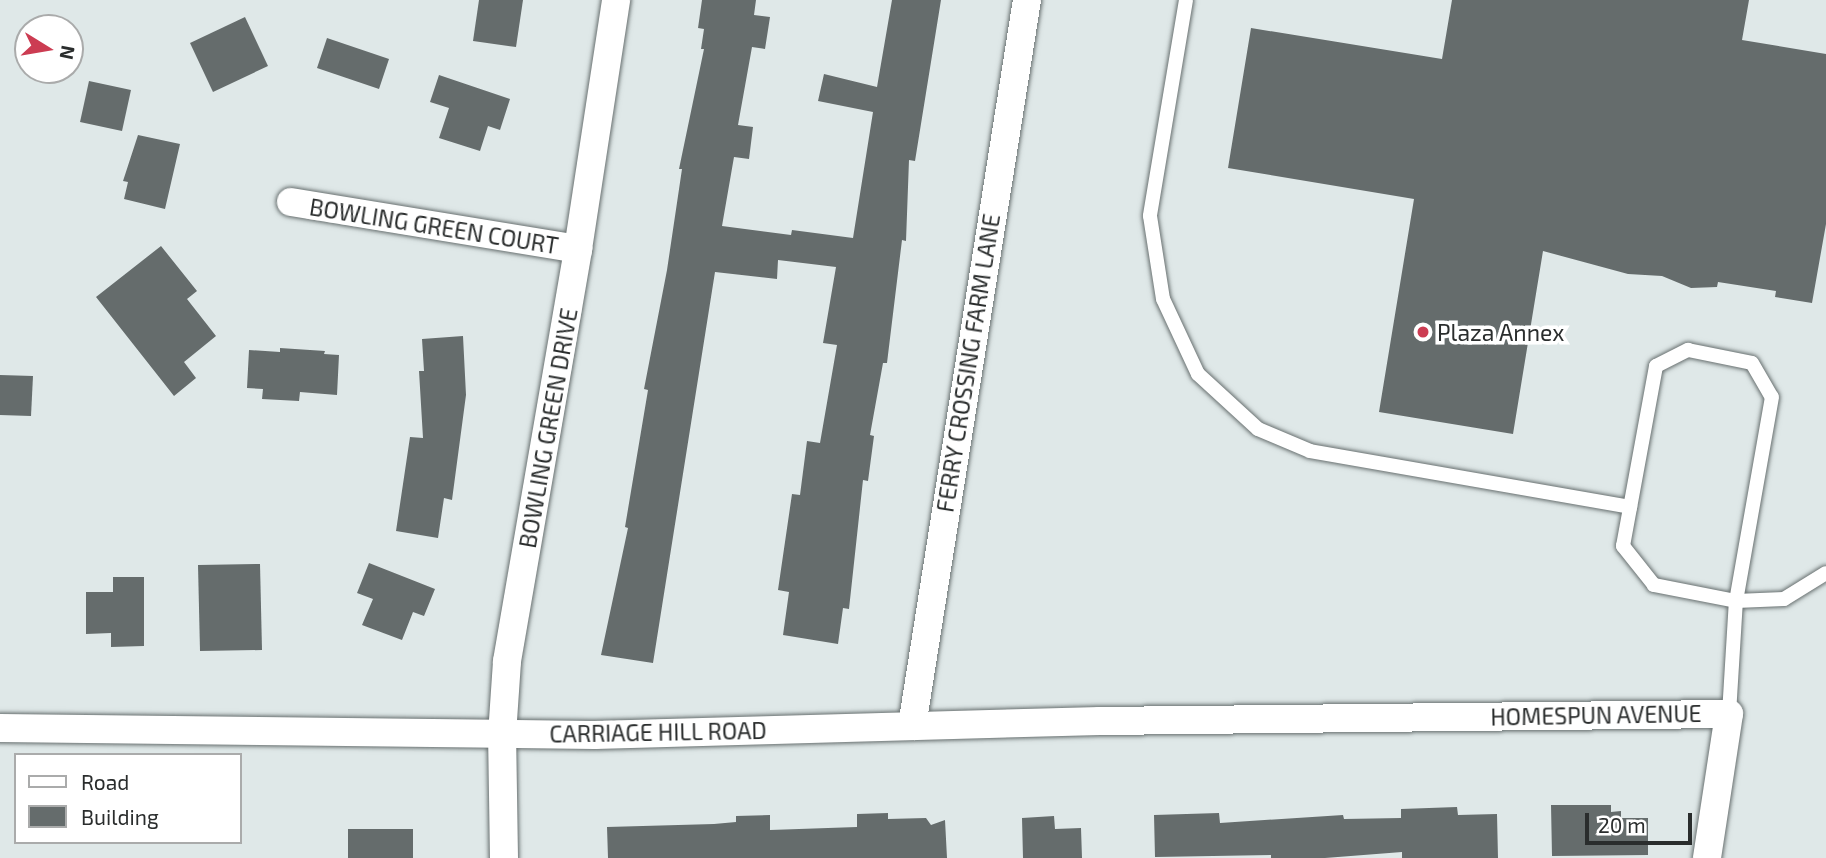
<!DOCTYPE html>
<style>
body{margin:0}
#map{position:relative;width:1826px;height:858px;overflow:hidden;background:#dfe8e8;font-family:"Exo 2",sans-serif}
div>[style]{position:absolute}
.building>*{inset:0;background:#656c6c}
.roads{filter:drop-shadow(0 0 2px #687070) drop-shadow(0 0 2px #687070)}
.service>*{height:14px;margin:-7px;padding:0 7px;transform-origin:7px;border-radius:7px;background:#fff}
.minor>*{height:28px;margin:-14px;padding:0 14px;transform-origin:14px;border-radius:14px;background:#fff}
.dots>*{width:19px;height:19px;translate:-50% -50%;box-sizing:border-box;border:4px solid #fff;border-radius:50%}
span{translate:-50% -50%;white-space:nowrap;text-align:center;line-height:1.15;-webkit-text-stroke:7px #fff;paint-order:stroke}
.street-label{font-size:23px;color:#2a2d2d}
.poi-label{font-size:23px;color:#2a2d2d}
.left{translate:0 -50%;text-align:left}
.legend{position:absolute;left:14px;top:753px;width:228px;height:91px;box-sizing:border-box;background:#fff;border:2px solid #aaabab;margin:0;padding:9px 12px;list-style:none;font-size:21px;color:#2a2d2d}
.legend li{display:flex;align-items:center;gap:14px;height:35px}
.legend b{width:35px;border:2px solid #aaabab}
.north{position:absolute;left:14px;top:14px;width:70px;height:70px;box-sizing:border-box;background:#fff;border:2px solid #aaabab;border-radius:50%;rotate:101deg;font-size:19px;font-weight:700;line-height:28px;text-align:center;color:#2a2d2d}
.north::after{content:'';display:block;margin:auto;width:24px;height:32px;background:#cc3c52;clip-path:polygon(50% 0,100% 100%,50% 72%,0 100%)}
.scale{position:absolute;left:1585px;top:813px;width:107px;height:32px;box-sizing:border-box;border:4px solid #2a2d2d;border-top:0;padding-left:9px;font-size:21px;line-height:24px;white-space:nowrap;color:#2a2d2d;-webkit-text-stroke:5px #fff;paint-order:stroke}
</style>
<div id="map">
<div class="building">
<div style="clip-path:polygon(479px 0,523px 0,516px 47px,473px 41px)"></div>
<div style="clip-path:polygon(702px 0,756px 0,754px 15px,770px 17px,765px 49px,752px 47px,738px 125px,753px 127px,749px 159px,734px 157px,722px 226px,791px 235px,792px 230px,853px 238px,873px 112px,818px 101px,824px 74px,877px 87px,892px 0,941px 0,915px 161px,909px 160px,906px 241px,902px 240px,887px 363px,883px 363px,870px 435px,874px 436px,868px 481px,863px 480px,849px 609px,843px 608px,838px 644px,783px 635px,789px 592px,778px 590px,792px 494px,800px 495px,807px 441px,820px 443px,837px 345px,823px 343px,836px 267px,778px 260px,777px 279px,715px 272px,653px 663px,601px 655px,628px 528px,625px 527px,648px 390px,644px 389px,667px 270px,682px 169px,679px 169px,704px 49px,701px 49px,704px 29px,698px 28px)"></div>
<div style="clip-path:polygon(1452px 0,1749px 0,1742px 40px,1826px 54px,1826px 224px,1812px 303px,1775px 297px,1776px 291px,1718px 282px,1717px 287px,1691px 288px,1662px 276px,1628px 274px,1543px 251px,1513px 434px,1379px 412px,1414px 199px,1228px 168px,1251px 28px,1442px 59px)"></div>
<div style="clip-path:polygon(245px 17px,268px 66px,213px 92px,190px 43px)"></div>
<div style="clip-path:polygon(327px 38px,389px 59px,379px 89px,317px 68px)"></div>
<div style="clip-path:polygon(439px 75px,510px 99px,500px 130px,488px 126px,480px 151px,439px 138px,449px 108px,430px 102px)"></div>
<div style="clip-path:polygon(89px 81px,131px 90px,122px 131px,80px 122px)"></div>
<div style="clip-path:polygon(138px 135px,180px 144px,165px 209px,124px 199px,128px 182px,123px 181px)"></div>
<div style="clip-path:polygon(161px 246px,197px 291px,187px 299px,216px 336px,184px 362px,196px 378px,174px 396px,96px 297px)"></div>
<div style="clip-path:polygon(463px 336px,466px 395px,452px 500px,444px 498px,438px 538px,396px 531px,410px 437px,423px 438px,419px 371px,424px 371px,422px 339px)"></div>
<div style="clip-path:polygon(280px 348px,325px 351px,324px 354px,339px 355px,337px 395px,300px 392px,299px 401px,262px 399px,263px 389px,247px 388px,249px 350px,280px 352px)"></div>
<div style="clip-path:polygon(0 375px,33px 376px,31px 416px,0 415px)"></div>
<div style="clip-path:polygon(369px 563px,435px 589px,424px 616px,413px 612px,402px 640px,362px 625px,373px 599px,357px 593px)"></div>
<div style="clip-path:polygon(260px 564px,262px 650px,200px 651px,198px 565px)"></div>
<div style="clip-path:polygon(113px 577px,144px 577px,144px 646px,111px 647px,111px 633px,86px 634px,86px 592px,113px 592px)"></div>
<div style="clip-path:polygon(1551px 805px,1611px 805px,1611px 812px,1621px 811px,1621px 818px,1648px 818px,1648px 855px,1552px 856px)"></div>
<div style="clip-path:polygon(1457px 807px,1458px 815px,1497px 814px,1498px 858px,1402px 858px,1402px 852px,1325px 858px,1271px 858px,1271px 855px,1155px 857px,1154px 815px,1219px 813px,1220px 823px,1343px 815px,1344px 819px,1401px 818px,1401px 809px)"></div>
<div style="clip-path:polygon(888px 813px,888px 819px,926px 818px,931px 825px,945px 820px,947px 858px,608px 858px,607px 827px,714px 824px,736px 822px,736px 816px,770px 815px,770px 830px,857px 827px,857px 814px)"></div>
<div style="clip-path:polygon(1054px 816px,1055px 829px,1081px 828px,1082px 858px,1023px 858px,1022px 818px)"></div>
<div style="clip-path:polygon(348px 829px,413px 829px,413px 858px,348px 858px)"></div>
</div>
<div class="roads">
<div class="service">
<div style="left:1186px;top:0;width:219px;rotate:99.5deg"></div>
<div style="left:1150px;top:216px;width:84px;rotate:81.1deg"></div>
<div style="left:1163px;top:299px;width:83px;rotate:65deg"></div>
<div style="left:1198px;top:374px;width:81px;rotate:42.5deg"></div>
<div style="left:1258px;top:429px;width:56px;rotate:22.9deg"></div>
<div style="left:1310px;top:451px;width:325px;rotate:9.9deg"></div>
<div style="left:1688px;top:350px;width:65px;rotate:11.5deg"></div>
<div style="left:1752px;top:363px;width:39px;rotate:60deg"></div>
<div style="left:1772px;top:397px;width:207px;rotate:100deg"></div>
<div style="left:1736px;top:601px;width:84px;rotate:-169deg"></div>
<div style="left:1654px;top:585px;width:50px;rotate:-128.5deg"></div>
<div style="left:1623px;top:546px;width:183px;rotate:-79.6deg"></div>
<div style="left:1656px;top:366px;width:36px;rotate:-27deg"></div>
<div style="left:1729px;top:714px;width:113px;rotate:-86.5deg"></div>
<div style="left:1736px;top:601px;width:48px;rotate:-2.4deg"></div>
<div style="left:1784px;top:599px;width:49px;rotate:-31.8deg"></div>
</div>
<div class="minor">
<div style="left:291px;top:202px;width:291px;rotate:9.3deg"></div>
<div style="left:912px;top:726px;width:735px;rotate:-81deg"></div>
<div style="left:0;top:728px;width:595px;rotate:0.67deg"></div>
<div style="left:595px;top:735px;width:505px;rotate:-1.59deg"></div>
<div style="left:1100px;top:721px;width:629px;rotate:-0.64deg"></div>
<div style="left:1729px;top:714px;width:146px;rotate:98.7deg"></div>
<div style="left:504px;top:858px;width:123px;rotate:-90.9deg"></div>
<div style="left:502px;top:735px;width:74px;rotate:-86.1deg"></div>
<div style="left:507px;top:661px;width:418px;rotate:-80.2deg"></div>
<div style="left:578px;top:249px;width:252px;rotate:-81.3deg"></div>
</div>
</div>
<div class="dots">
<div style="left:1423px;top:332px;background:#cc3c52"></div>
</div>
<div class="street-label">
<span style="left:434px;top:226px;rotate:9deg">BOWLING GREEN COURT</span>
<span style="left:968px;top:363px;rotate:-81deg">FERRY CROSSING FARM LANE</span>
<span style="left:548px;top:428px;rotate:-80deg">BOWLING GREEN DRIVE</span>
<span style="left:1596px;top:715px;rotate:-1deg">HOMESPUN AVENUE</span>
<span style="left:658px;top:732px;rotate:-1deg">CARRIAGE HILL ROAD</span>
</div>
<div class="poi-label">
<span class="left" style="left:1437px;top:332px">Plaza Annex</span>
</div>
<ul class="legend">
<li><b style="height:9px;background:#fff"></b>Road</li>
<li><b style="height:19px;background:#656c6c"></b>Building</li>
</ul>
<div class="north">N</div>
<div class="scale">20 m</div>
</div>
